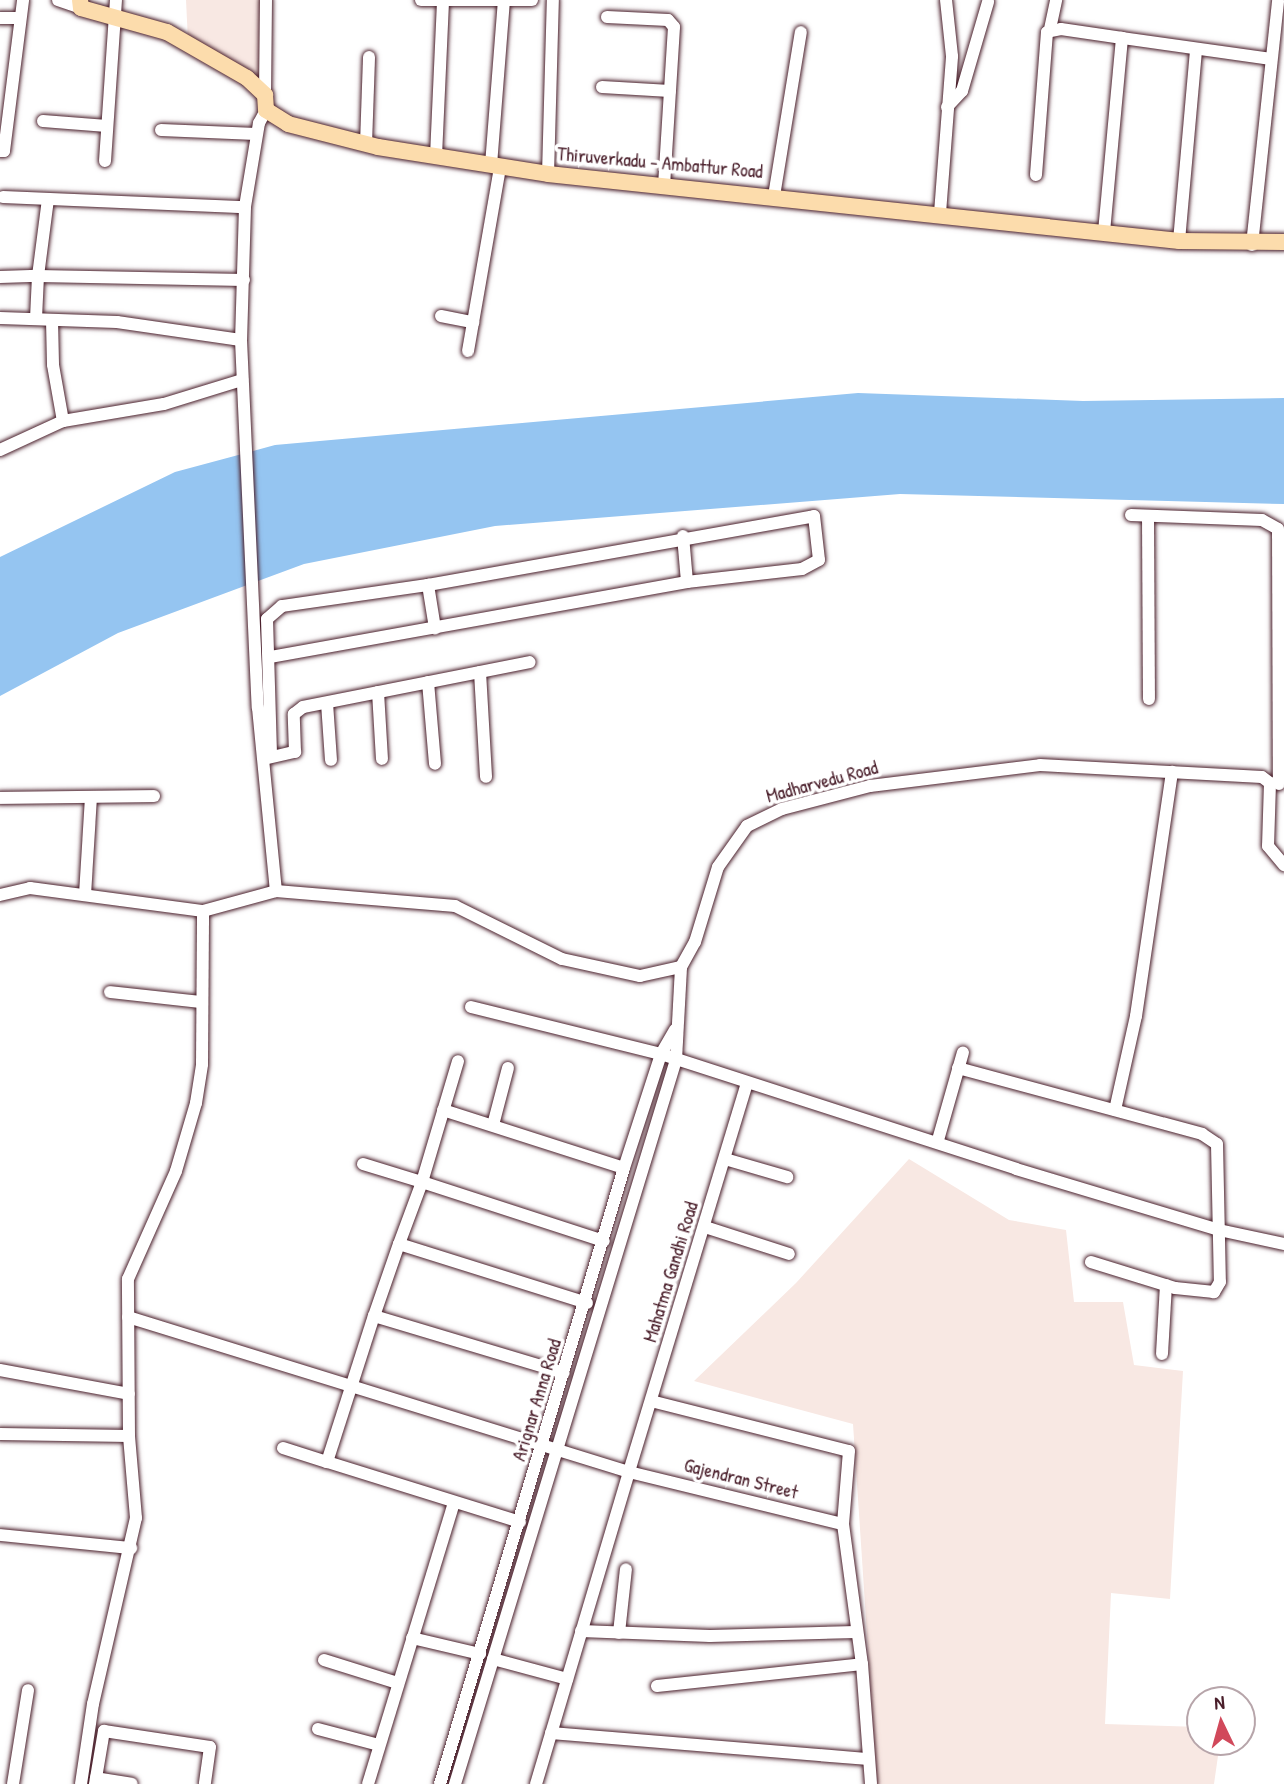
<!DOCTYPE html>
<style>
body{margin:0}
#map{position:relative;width:1284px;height:1784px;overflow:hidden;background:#fff;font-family:"Patrick Hand",sans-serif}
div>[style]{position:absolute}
.built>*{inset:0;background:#f8e8e3}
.water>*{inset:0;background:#95c5f1}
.roads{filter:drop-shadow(0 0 2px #4a1f2b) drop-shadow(0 0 2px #4a1f2b)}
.minor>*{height:12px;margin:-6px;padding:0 6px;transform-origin:6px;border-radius:6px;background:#fff}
.major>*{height:16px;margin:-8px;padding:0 8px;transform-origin:8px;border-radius:8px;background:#fcdcac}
span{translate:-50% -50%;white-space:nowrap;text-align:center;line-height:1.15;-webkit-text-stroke:7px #fff;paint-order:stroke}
.street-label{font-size:19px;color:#4a1f2b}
.north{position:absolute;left:1186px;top:1686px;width:70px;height:70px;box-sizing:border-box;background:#fff;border:2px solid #b7a5aa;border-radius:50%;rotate:355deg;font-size:19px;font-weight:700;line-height:28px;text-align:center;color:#4a1f2b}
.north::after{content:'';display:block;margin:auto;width:24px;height:32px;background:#d1495b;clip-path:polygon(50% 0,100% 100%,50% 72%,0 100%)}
</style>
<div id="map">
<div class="built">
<div style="clip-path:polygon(186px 0,262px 0,263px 83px,188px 41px)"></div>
<div style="clip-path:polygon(909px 1159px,1009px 1220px,1066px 1230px,1074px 1302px,1123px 1302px,1134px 1365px,1183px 1371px,1170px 1599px,1111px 1593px,1105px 1724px,1200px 1727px,1200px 1742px,1220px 1742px,1214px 1784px,877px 1784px,853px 1424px,694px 1381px,796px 1283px)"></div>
</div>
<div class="water">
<div style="clip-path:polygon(858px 393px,1083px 401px,1284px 398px,1284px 504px,900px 494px,495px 526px,304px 564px,118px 633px,0 696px,0 557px,175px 472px,275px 445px)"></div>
</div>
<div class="roads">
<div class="minor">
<div style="left:58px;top:0;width:24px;rotate:19deg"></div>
<div style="left:421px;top:0;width:111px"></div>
<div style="left:607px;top:17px;width:61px;rotate:2.8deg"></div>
<div style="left:668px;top:20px;width:9px;rotate:49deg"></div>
<div style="left:674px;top:27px;width:157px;rotate:93.6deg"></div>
<div style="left:0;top:18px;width:20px"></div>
<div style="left:1050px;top:29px;width:30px;rotate:-78deg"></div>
<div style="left:602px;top:87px;width:68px;rotate:3.4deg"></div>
<div style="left:265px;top:95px;width:95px;rotate:-89.4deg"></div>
<div style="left:947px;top:107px;width:22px;rotate:-47deg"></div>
<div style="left:962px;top:91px;width:93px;rotate:-73.7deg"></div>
<div style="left:266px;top:110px;width:15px;rotate:118deg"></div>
<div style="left:259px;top:123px;width:85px;rotate:99.5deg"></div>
<div style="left:245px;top:207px;width:133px;rotate:91.7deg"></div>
<div style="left:241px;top:340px;width:368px;rotate:87.4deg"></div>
<div style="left:258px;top:708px;width:184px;rotate:84.4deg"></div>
<div style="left:43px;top:121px;width:64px;rotate:4.5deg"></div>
<div style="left:161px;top:130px;width:95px;rotate:2.4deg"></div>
<div style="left:366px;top:144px;width:87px;rotate:-88deg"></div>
<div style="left:0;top:151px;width:4px"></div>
<div style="left:4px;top:151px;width:152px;rotate:-82.8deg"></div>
<div style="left:436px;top:156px;width:156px;rotate:-87.4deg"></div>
<div style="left:105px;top:161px;width:161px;rotate:-86.1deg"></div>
<div style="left:491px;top:165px;width:166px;rotate:-85.5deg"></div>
<div style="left:548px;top:174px;width:174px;rotate:-88.4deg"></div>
<div style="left:1036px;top:175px;width:143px;rotate:-85.6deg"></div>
<div style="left:1047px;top:32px;width:14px;rotate:-12deg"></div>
<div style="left:1061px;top:29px;width:62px;rotate:8.4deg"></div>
<div style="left:774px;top:196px;width:166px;rotate:-80.7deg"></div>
<div style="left:3px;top:197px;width:242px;rotate:2.4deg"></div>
<div style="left:48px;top:199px;width:78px;rotate:97.4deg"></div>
<div style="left:38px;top:276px;width:206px;rotate:1.1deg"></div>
<div style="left:940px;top:213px;width:157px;rotate:-85.6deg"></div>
<div style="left:952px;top:56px;width:56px;rotate:-96.1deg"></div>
<div style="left:1104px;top:232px;width:195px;rotate:-84.7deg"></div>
<div style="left:1122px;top:38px;width:150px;rotate:8deg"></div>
<div style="left:1179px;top:241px;width:190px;rotate:-84.9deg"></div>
<div style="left:1252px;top:245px;width:246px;rotate:-83.9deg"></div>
<div style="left:0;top:277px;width:38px;rotate:-2deg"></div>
<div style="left:38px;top:276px;width:42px;rotate:92.7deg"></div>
<div style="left:441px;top:316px;width:33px;rotate:11deg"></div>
<div style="left:0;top:318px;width:117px;rotate:2deg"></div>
<div style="left:117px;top:322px;width:125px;rotate:8.3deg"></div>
<div style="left:52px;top:320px;width:45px;rotate:88.7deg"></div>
<div style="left:53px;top:365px;width:57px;rotate:79.9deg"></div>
<div style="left:468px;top:351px;width:187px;rotate:-80.1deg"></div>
<div style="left:0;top:450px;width:69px;rotate:-24.7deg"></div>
<div style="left:63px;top:421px;width:102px;rotate:-9.6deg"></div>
<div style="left:164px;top:404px;width:82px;rotate:-17.1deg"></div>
<div style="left:1131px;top:515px;width:131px;rotate:2.2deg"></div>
<div style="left:1262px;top:520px;width:18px;rotate:29deg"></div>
<div style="left:1278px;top:529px;width:255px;rotate:89.8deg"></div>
<div style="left:1148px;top:516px;width:183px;rotate:89.7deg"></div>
<div style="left:683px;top:536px;width:46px;rotate:85deg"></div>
<div style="left:428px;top:585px;width:44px;rotate:80.8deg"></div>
<div style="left:480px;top:672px;width:105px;rotate:86.7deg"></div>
<div style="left:428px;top:682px;width:82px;rotate:85.1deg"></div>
<div style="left:378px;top:692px;width:67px;rotate:86.6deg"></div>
<div style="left:327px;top:703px;width:57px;rotate:86deg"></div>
<div style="left:263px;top:757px;width:9px;rotate:-21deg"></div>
<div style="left:271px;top:754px;width:135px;rotate:-91.7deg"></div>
<div style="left:267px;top:619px;width:20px;rotate:-41deg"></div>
<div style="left:282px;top:606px;width:148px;rotate:-8.2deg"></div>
<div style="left:428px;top:585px;width:392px;rotate:-10.1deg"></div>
<div style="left:814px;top:516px;width:44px;rotate:83.5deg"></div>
<div style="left:819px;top:560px;width:19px;rotate:152deg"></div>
<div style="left:802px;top:569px;width:116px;rotate:173.6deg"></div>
<div style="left:687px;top:582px;width:424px;rotate:169.8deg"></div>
<div style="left:268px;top:758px;width:28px;rotate:-13deg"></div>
<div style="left:295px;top:752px;width:38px;rotate:-92deg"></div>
<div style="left:294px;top:714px;width:11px;rotate:-38deg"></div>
<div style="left:303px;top:707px;width:231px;rotate:-11.2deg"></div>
<div style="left:0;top:798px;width:154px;rotate:-0.7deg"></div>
<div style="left:0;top:895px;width:31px;rotate:-13deg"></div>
<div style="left:30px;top:888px;width:175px;rotate:7.6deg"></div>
<div style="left:203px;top:911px;width:76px;rotate:-15.3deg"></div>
<div style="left:276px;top:891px;width:180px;rotate:4.8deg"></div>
<div style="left:455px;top:906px;width:119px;rotate:26.4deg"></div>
<div style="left:562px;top:959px;width:80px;rotate:12.3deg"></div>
<div style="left:640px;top:976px;width:42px;rotate:-12.4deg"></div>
<div style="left:681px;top:967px;width:29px;rotate:-61deg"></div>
<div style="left:695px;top:942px;width:78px;rotate:-73deg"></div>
<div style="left:718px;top:867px;width:50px;rotate:-54.7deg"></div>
<div style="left:747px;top:826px;width:39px;rotate:-26deg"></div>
<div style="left:782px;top:809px;width:91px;rotate:-14.6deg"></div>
<div style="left:870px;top:786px;width:171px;rotate:-7deg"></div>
<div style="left:1040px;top:765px;width:222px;rotate:3.1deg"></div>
<div style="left:1262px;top:777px;width:10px;rotate:37deg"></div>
<div style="left:1270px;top:783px;width:63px;rotate:91.8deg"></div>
<div style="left:1268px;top:846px;width:25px;rotate:50deg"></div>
<div style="left:85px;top:895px;width:97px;rotate:-86.5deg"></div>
<div style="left:110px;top:992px;width:92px;rotate:6.3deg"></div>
<div style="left:471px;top:1007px;width:196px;rotate:13.9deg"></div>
<div style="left:661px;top:1054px;width:373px;rotate:17.9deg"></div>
<div style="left:1016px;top:1169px;width:212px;rotate:16.7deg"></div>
<div style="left:1219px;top:1230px;width:66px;rotate:12.2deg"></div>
<div style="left:958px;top:1068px;width:253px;rotate:15.1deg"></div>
<div style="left:1202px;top:1134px;width:18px;rotate:34deg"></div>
<div style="left:1217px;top:1144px;width:138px;rotate:88.8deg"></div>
<div style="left:1220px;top:1282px;width:12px;rotate:121deg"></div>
<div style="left:1214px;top:1292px;width:39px;rotate:-174deg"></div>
<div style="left:1175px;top:1288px;width:88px;rotate:-162.8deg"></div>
<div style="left:747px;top:1083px;width:407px;rotate:106.9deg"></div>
<div style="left:629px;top:1472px;width:220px;rotate:13.7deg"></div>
<div style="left:443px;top:1110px;width:190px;rotate:17.8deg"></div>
<div style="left:1115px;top:1110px;width:96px;rotate:-77.4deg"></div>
<div style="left:1136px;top:1016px;width:247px;rotate:-81.6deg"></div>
<div style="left:493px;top:1125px;width:59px;rotate:-75.3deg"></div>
<div style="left:938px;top:1140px;width:91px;rotate:-74.1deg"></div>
<div style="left:725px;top:1159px;width:65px;rotate:16.2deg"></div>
<div style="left:363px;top:1164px;width:62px;rotate:17deg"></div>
<div style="left:422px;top:1182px;width:126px;rotate:-73.4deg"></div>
<div style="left:705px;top:1227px;width:88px;rotate:17.8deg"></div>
<div style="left:587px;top:1303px;width:197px;rotate:-162.6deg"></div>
<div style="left:399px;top:1244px;width:66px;rotate:-69.6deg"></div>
<div style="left:422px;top:1182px;width:191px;rotate:18deg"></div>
<div style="left:374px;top:1316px;width:76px;rotate:-70.9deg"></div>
<div style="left:128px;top:1317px;width:524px;rotate:17.19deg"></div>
<div style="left:629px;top:1472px;width:326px;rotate:106.6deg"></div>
<div style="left:1162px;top:1354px;width:69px;rotate:-86.7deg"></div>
<div style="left:0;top:1370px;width:131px;rotate:10.5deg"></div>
<div style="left:651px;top:1401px;width:204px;rotate:14.2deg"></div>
<div style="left:849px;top:1451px;width:73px;rotate:94.7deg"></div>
<div style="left:843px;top:1524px;width:141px;rotate:82.3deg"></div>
<div style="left:862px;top:1664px;width:120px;rotate:85.7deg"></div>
<div style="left:0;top:1434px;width:129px;rotate:0.9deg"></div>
<div style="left:283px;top:1448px;width:46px;rotate:17.7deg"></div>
<div style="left:520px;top:1522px;width:202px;rotate:-162.7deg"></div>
<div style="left:327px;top:1462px;width:153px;rotate:-72.2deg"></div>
<div style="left:374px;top:1316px;width:198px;rotate:16.7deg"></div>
<div style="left:0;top:1535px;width:132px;rotate:5.7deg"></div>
<div style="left:581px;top:1631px;width:129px;rotate:2.2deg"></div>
<div style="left:710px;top:1636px;width:146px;rotate:-1.6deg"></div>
<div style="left:619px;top:1633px;width:64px;rotate:-83.8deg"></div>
<div style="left:412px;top:1638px;width:70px;rotate:13.2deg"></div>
<div style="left:493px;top:1659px;width:77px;rotate:15.1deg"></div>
<div style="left:324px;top:1660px;width:77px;rotate:17.3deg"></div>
<div style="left:657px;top:1686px;width:206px;rotate:-6.1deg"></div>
<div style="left:318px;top:1729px;width:63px;rotate:14.7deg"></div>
<div style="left:551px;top:1733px;width:319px;rotate:4.7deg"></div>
<div style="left:96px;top:1778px;width:36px;rotate:9deg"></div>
<div style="left:13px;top:1784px;width:95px;rotate:-80.9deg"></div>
<div style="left:81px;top:1784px;width:81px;rotate:-81.5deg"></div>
<div style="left:93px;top:1704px;width:191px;rotate:-77deg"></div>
<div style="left:136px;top:1518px;width:82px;rotate:-94.9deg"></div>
<div style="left:129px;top:1436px;width:157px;rotate:-90.4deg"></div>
<div style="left:128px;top:1279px;width:118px;rotate:-66deg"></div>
<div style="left:176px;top:1171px;width:71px;rotate:-73.6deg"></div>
<div style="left:196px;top:1103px;width:39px;rotate:-81deg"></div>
<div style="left:202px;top:1064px;width:153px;rotate:-89.6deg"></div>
<div style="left:95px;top:1784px;width:54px;rotate:-80.4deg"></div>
<div style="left:104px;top:1731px;width:107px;rotate:8.6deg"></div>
<div style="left:210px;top:1747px;width:37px;rotate:98deg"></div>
<div style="left:368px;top:1784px;width:294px;rotate:-73deg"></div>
<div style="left:440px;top:1784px;width:643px;rotate:-73.37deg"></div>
<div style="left:624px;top:1168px;width:120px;rotate:-72deg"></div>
<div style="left:661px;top:1054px;width:28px;rotate:-60deg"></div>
<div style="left:455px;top:1784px;width:757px;rotate:-73.03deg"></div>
<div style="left:676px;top:1060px;width:93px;rotate:-86.9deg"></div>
</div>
<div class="major">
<div style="left:80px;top:0;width:8px;rotate:83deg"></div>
<div style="left:81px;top:8px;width:89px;rotate:15.6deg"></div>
<div style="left:167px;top:32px;width:92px;rotate:29.9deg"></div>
<div style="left:247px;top:78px;width:25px;rotate:43deg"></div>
<div style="left:265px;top:95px;width:15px;rotate:86deg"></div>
<div style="left:266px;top:110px;width:26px;rotate:32deg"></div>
<div style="left:288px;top:124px;width:93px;rotate:14.3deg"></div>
<div style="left:378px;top:147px;width:172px;rotate:9deg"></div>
<div style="left:548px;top:174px;width:635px;rotate:6.06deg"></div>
<div style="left:1179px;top:241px;width:105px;rotate:0.5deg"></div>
</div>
</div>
<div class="street-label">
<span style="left:660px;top:163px;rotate:5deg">Thiruverkadu - Ambattur Road</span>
<span style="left:822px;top:782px;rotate:-15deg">Madharvedu Road</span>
<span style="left:671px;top:1272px;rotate:-73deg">Mahatma Gandhi Road</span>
<span style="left:537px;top:1400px;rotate:-73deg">Arignar Anna Road</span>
<span style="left:741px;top:1479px;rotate:14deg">Gajendran Street</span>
</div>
<div class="north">N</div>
</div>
